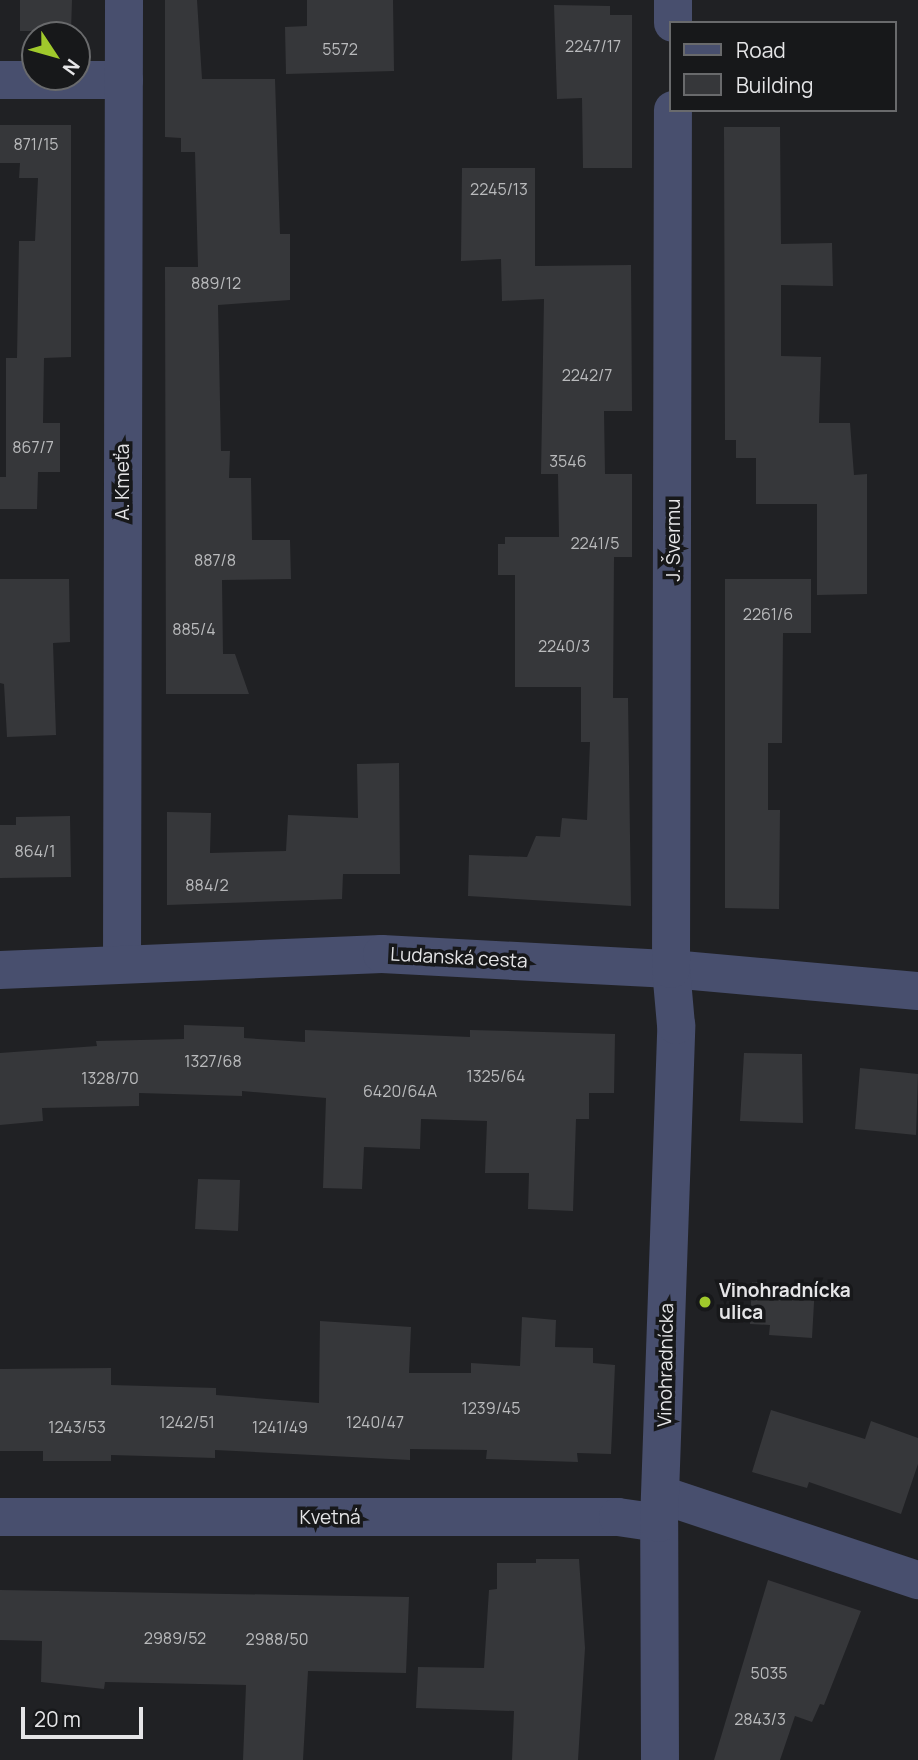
<!DOCTYPE html>
<meta charset="utf-8">
<style>
body{margin:0}
#map{position:relative;width:918px;height:1760px;overflow:hidden;background:#202124;font-family:Manrope,sans-serif}
div>[style]{position:absolute}
.building>*{inset:0;background:#36373a}
.minor>*{height:38px;margin:-19px;padding:0 19px;transform-origin:19px;border-radius:19px;background:#484f6e}
.dots>*{width:19px;height:19px;translate:-50% -50%;box-sizing:border-box;border:4px solid #17181a;border-radius:50%}
span{translate:-50% -50%;white-space:nowrap;text-align:center;line-height:1.15;-webkit-text-stroke:7px #17181a;paint-order:stroke}
.number-label{font-size:16px;color:#b9babc}
.number-label span{-webkit-text-stroke-width:0}
.street-label{font-size:19px;color:#e5e5e7}
.poi-label{font-size:19px;color:#e5e5e7;font-weight:700}
.left{translate:0 -50%;text-align:left}
.legend{position:absolute;left:669px;top:21px;width:228px;height:91px;box-sizing:border-box;background:#17181a;border:2px solid #696a6c;margin:0;padding:9px 12px;list-style:none;font-size:21px;color:#e5e5e7}
.legend li{display:flex;align-items:center;gap:14px;height:35px}
.legend b{width:35px;border:2px solid #696a6c}
.north{position:absolute;left:21px;top:21px;width:70px;height:70px;box-sizing:border-box;background:#17181a;border:2px solid #696a6c;border-radius:50%;rotate:126deg;font-size:19px;font-weight:700;line-height:28px;text-align:center;color:#e5e5e7}
.north::after{content:'';display:block;margin:auto;width:24px;height:32px;background:#a0c92c;clip-path:polygon(50% 0,100% 100%,50% 72%,0 100%)}
.scale{position:absolute;left:21px;top:1707px;width:122px;height:32px;box-sizing:border-box;border:4px solid #e5e5e7;border-top:0;padding-left:9px;font-size:21px;line-height:24px;white-space:nowrap;color:#e5e5e7;-webkit-text-stroke:5px #17181a;paint-order:stroke}
</style>
<div id="map">
<div class="building">
<div style="clip-path:polygon(20px 0,72px 0,71px 31px,20px 31px)"></div>
<div style="clip-path:polygon(165px 0,197px 0,202px 79px,275px 79px,280px 234px,290px 234px,290px 300px,218px 305px,221px 451px,230px 451px,229px 478px,251px 478px,252px 540px,290px 540px,291px 579px,222px 580px,223px 654px,235px 654px,249px 694px,166px 694px,165px 267px,198px 267px,195px 152px,181px 152px,181px 138px,165px 137px)"></div>
<div style="clip-path:polygon(307px 0,393px 0,394px 71px,286px 74px,285px 27px,307px 26px)"></div>
<div style="clip-path:polygon(554px 5px,610px 6px,610px 15px,632px 15px,632px 168px,583px 168px,582px 98px,557px 99px)"></div>
<div style="clip-path:polygon(0 125px,71px 125px,71px 357px,44px 358px,43px 423px,60px 423px,60px 472px,38px 472px,37px 509px,0 509px,0 477px,6px 477px,6px 358px,17px 358px,19px 241px,35px 241px,38px 178px,19px 178px,20px 163px,0 163px)"></div>
<div style="clip-path:polygon(724px 127px,780px 127px,781px 244px,832px 243px,833px 286px,781px 285px,781px 356px,821px 357px,819px 423px,850px 423px,854px 475px,867px 474px,867px 594px,817px 595px,817px 504px,756px 504px,756px 458px,736px 458px,736px 440px,725px 440px)"></div>
<div style="clip-path:polygon(462px 168px,535px 168px,535px 266px,631px 265px,632px 411px,604px 411px,605px 474px,632px 474px,632px 557px,614px 557px,613px 698px,628px 698px,631px 906px,468px 896px,469px 855px,527px 857px,536px 836px,560px 837px,562px 818px,587px 820px,590px 742px,581px 742px,581px 687px,515px 687px,515px 575px,498px 575px,498px 544px,505px 544px,505px 537px,559px 537px,558px 474px,541px 474px,544px 299px,502px 301px,501px 259px,461px 261px)"></div>
<div style="clip-path:polygon(0 579px,69px 579px,70px 642px,53px 643px,56px 735px,7px 737px,4px 684px,0 683px)"></div>
<div style="clip-path:polygon(725px 579px,811px 579px,811px 633px,783px 633px,782px 743px,768px 743px,768px 810px,780px 810px,779px 909px,725px 908px)"></div>
<div style="clip-path:polygon(399px 763px,400px 874px,343px 874px,342px 899px,167px 905px,167px 812px,211px 813px,210px 853px,286px 851px,288px 815px,358px 818px,357px 764px)"></div>
<div style="clip-path:polygon(70px 816px,71px 877px,0 878px,0 825px,16px 825px,16px 817px)"></div>
<div style="clip-path:polygon(184px 1025px,244px 1027px,244px 1038px,305px 1042px,305px 1030px,470px 1037px,470px 1030px,615px 1034px,614px 1093px,589px 1093px,589px 1119px,576px 1119px,573px 1211px,528px 1209px,529px 1173px,485px 1173px,487px 1121px,421px 1119px,420px 1149px,364px 1147px,362px 1189px,323px 1188px,326px 1098px,242px 1091px,242px 1096px,139px 1093px,139px 1106px,42px 1108px,43px 1121px,0 1125px,0 1053px,97px 1046px,96px 1041px,184px 1039px)"></div>
<div style="clip-path:polygon(744px 1053px,802px 1054px,803px 1123px,740px 1121px)"></div>
<div style="clip-path:polygon(860px 1068px,918px 1074px,916px 1135px,855px 1129px)"></div>
<div style="clip-path:polygon(198px 1179px,240px 1180px,238px 1231px,195px 1229px)"></div>
<div style="clip-path:polygon(752px 1282px,815px 1285px,812px 1338px,769px 1335px,770px 1325px,750px 1324px)"></div>
<div style="clip-path:polygon(522px 1317px,556px 1320px,555px 1347px,593px 1348px,593px 1363px,615px 1365px,611px 1454px,577px 1453px,578px 1462px,486px 1459px,487px 1450px,410px 1449px,410px 1460px,215px 1450px,215px 1458px,111px 1455px,111px 1461px,43px 1461px,43px 1451px,0 1451px,0 1369px,111px 1368px,111px 1385px,216px 1388px,216px 1395px,319px 1403px,320px 1321px,411px 1327px,409px 1373px,471px 1373px,471px 1363px,520px 1366px)"></div>
<div style="clip-path:polygon(771px 1410px,865px 1439px,871px 1421px,918px 1438px,918px 1464px,901px 1514px,809px 1482px,807px 1488px,752px 1472px)"></div>
<div style="clip-path:polygon(536px 1559px,579px 1559px,585px 1648px,578px 1760px,512px 1760px,514px 1711px,416px 1708px,418px 1667px,484px 1668px,489px 1590px,497px 1589px,497px 1563px,536px 1563px)"></div>
<div style="clip-path:polygon(768px 1580px,861px 1611px,824px 1705px,820px 1704px,812px 1722px,795px 1716px,780px 1760px,714px 1760px)"></div>
<div style="clip-path:polygon(0 1590px,409px 1597px,406px 1673px,308px 1671px,303px 1760px,243px 1760px,246px 1685px,105px 1682px,104px 1689px,41px 1682px,42px 1641px,0 1640px)"></div>
</div>
<div class="minor">
<div style="left:673px;top:0;width:23px;rotate:90deg"></div>
<div style="left:0;top:80px;width:124px"></div>
<div style="left:122px;top:963px;width:963px;rotate:-89.88deg"></div>
<div style="left:0;top:970px;width:382px;rotate:-2.4deg"></div>
<div style="left:382px;top:954px;width:289px;rotate:3deg"></div>
<div style="left:671px;top:969px;width:248px;rotate:5.1deg"></div>
<div style="left:662px;top:1495px;width:270px;rotate:18.4deg"></div>
<div style="left:0;top:1517px;width:618px"></div>
<div style="left:618px;top:1517px;width:41px;rotate:8.3deg"></div>
<div style="left:660px;top:1760px;width:237px;rotate:-90.2deg"></div>
<div style="left:659px;top:1523px;width:498px;rotate:-88deg"></div>
<div style="left:676px;top:1025px;width:56px;rotate:-95.1deg"></div>
<div style="left:671px;top:969px;width:859px;rotate:-89.87deg"></div>
</div>
<div class="dots">
<div style="left:705px;top:1302px;background:#a0c92c"></div>
</div>
<div class="number-label">
<span style="left:593px;top:46px">2247/17</span>
<span style="left:340px;top:49px">5572</span>
<span style="left:36px;top:144px">871/15</span>
<span style="left:499px;top:189px">2245/13</span>
<span style="left:216px;top:283px">889/12</span>
<span style="left:587px;top:375px">2242/7</span>
<span style="left:33px;top:447px">867/7</span>
<span style="left:568px;top:461px">3546</span>
<span style="left:595px;top:543px">2241/5</span>
<span style="left:215px;top:560px">887/8</span>
<span style="left:768px;top:614px">2261/6</span>
<span style="left:194px;top:629px">885/4</span>
<span style="left:564px;top:646px">2240/3</span>
<span style="left:35px;top:851px">864/1</span>
<span style="left:207px;top:885px">884/2</span>
<span style="left:213px;top:1061px">1327/68</span>
<span style="left:496px;top:1076px">1325/64</span>
<span style="left:110px;top:1078px">1328/70</span>
<span style="left:400px;top:1091px">6420/64A</span>
<span style="left:491px;top:1408px">1239/45</span>
<span style="left:187px;top:1422px">1242/51</span>
<span style="left:375px;top:1422px">1240/47</span>
<span style="left:77px;top:1427px">1243/53</span>
<span style="left:280px;top:1427px">1241/49</span>
<span style="left:175px;top:1638px">2989/52</span>
<span style="left:277px;top:1639px">2988/50</span>
<span style="left:769px;top:1673px">5035</span>
<span style="left:760px;top:1719px">2843/3</span>
</div>
<div class="street-label">
<span style="left:123px;top:482px;rotate:-90deg">A. Kmeťa</span>
<span style="left:674px;top:540px;rotate:-90deg">J. Švermu</span>
<span style="left:459px;top:958px;rotate:3deg">Ludanská cesta</span>
<span style="left:666px;top:1365px;rotate:-89deg">Vinohradnícka</span>
<span style="left:330px;top:1518px">Kvetná</span>
</div>
<div class="poi-label">
<span class="left" style="left:719px;top:1302px">Vinohradnícka<br>ulica</span>
</div>
<ul class="legend">
<li><b style="height:9px;background:#484f6e"></b>Road</li>
<li><b style="height:19px;background:#36373a"></b>Building</li>
</ul>
<div class="north">N</div>
<div class="scale">20 m</div>
</div>
